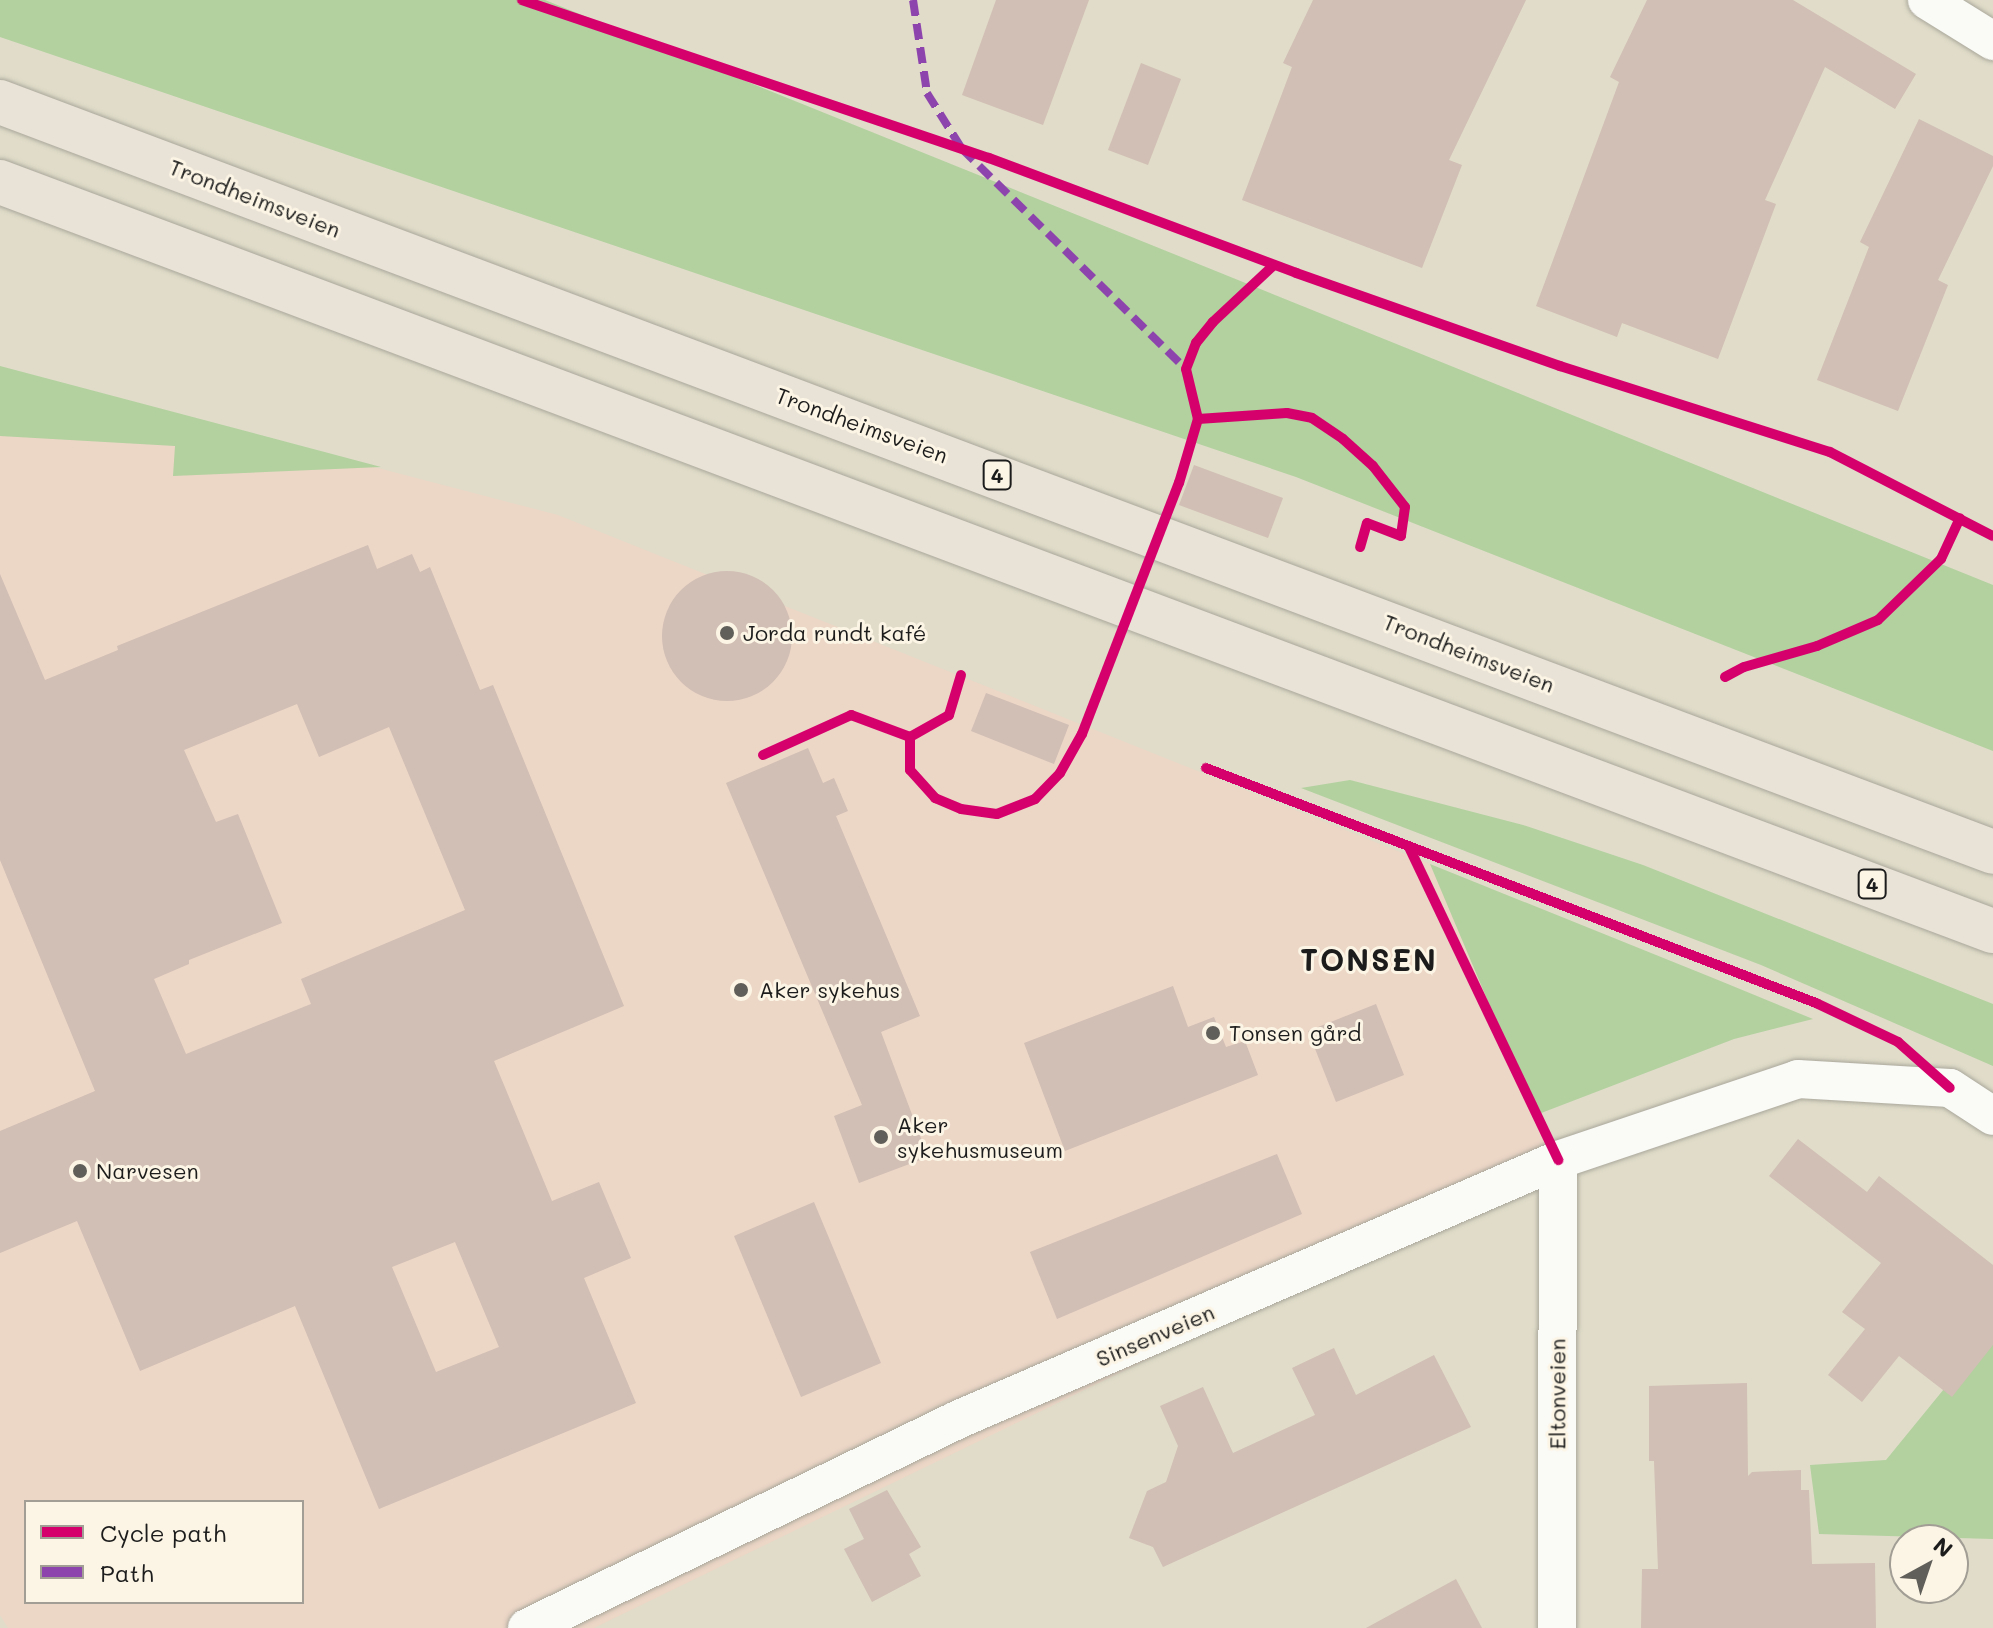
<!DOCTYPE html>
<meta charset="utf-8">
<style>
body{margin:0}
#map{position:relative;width:1993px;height:1628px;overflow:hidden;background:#e0dcc9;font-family:Mali,sans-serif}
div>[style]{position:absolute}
.built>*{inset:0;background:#ecd6c6}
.green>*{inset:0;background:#b2d19f}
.building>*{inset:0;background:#d1beb4}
.round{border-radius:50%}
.roads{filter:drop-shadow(0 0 2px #a9a79b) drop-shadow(0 0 2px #a9a79b)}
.minor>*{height:38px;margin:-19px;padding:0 19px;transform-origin:19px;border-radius:19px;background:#fafaf7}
.trunk>*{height:44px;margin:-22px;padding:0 22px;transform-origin:22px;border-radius:22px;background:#e9e2d6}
.quiet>*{height:8px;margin-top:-4px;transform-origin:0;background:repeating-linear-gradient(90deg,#8e44ad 0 16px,transparent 0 24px)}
.cycleway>*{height:10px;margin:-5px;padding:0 5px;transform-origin:5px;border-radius:5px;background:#d6006c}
.dots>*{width:22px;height:22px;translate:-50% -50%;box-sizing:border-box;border:4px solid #fcf5e5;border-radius:50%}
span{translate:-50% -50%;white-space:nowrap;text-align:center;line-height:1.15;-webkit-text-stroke:6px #fcf5e5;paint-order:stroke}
.shield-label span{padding:2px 6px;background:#fcf5e5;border:2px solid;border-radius:6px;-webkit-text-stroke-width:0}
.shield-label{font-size:20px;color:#1c1c1c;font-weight:700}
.street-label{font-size:22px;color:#1c1c1c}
.poi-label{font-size:22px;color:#1c1c1c}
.left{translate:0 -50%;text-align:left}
.district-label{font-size:30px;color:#1c1c1c;font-weight:700;letter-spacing:2px}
.legend{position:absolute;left:24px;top:1500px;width:280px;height:104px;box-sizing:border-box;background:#fcf5e5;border:2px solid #a29e95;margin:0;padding:10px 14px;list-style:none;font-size:24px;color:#1c1c1c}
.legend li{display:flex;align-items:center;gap:16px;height:40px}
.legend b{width:40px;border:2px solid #a29e95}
.north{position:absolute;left:1889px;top:1524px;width:80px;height:80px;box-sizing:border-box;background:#fcf5e5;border:2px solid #a29e95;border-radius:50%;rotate:40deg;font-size:22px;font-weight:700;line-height:32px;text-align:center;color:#1c1c1c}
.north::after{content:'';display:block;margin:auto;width:28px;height:36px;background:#615f59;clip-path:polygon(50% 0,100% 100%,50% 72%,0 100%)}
</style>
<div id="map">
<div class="built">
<div style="clip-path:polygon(evenodd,0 369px,558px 515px,1430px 864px,1558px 1160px,594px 1628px,8px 1628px,0 1615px,0 369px,26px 1502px,302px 1502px,302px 1602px,26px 1602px,26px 1502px)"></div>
</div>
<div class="green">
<div style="clip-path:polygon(0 0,545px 0,1993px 585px,1993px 751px,1296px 477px,0 37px)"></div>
<div style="clip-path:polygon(0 366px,381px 467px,173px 476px,175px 446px,0 436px)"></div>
<div style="clip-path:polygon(1350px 780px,1523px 825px,1643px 865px,1993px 1004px,1993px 1066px,1761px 965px,1301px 788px)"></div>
<div style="clip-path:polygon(1430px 864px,1718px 980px,1813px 1019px,1734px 1039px,1536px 1115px)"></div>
<div style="clip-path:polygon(1993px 1329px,1993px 1539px,1819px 1534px,1810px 1465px,1886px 1460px)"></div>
</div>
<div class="building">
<div style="clip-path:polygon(996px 0,1089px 0,1043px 125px,962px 95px)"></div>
<div style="clip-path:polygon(1313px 0,1526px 0,1449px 160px,1462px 165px,1422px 268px,1242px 200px,1292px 67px,1283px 63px)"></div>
<div style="clip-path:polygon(1647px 0,1793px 0,1916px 74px,1895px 109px,1825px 67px,1765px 200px,1776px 204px,1718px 359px,1622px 323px,1617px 337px,1536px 306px,1619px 82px,1610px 77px)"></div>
<div style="clip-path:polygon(1141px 63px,1181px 79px,1148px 165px,1108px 150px)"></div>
<div style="clip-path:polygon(1919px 119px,1993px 156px,1993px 166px,1938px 280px,1948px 285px,1898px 411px,1817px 380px,1869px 247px,1860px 242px)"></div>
<div style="clip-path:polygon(1194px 465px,1283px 498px,1268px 538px,1179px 505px)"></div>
<div style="clip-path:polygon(evenodd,368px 545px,377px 569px,412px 554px,420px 572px,430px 567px,480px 690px,493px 685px,624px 1006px,494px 1061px,552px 1201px,599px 1182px,631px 1258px,584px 1278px,636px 1403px,379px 1509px,295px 1306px,140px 1371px,77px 1221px,0 1253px,0 1131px,95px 1091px,0 860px,0 574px,45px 680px,118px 650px,117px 646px,368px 545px,297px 704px,319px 757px,389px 727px,465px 910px,301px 979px,311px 1004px,186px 1054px,154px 979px,189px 964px,189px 960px,282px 923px,238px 814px,216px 822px,184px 750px,297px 704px,368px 545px,455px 1242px,499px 1347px,436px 1372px,392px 1267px,455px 1242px)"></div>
<div class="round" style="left:662px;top:571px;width:130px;height:130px"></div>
<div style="clip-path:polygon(986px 693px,1069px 725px,1054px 764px,971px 731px)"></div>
<div style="clip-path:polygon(808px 748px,823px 783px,834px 778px,848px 811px,836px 816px,920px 1016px,881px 1032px,928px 1157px,859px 1183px,834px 1116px,862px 1105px,726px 783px)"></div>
<div style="clip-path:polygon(1173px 986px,1188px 1027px,1214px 1017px,1226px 1047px,1245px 1041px,1258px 1075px,1065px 1151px,1024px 1043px)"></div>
<div style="clip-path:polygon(1376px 1004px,1404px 1075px,1336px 1102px,1308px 1031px)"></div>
<div style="clip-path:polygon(1798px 1139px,1867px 1192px,1879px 1176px,1993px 1265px,1993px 1345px,1952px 1397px,1899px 1356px,1862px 1402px,1828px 1375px,1865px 1329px,1842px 1312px,1881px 1263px,1769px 1176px)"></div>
<div style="clip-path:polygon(1277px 1154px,1302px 1214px,1057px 1319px,1030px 1252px)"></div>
<div style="clip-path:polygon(814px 1202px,881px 1363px,801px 1397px,734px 1236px)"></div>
<div style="clip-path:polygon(1334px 1348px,1356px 1395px,1434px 1355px,1471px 1427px,1163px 1567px,1153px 1547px,1129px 1538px,1147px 1491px,1166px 1482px,1178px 1446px,1160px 1406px,1203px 1387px,1233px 1453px,1315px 1415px,1292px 1368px)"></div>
<div style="clip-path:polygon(1747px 1383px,1748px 1476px,1752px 1472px,1801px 1470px,1801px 1490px,1809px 1490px,1812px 1564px,1875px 1563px,1876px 1628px,1641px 1628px,1642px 1569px,1658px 1569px,1654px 1461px,1649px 1461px,1649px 1386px)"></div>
<div style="clip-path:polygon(887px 1490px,921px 1547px,909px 1554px,921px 1576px,872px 1602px,844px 1549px,864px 1539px,849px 1509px)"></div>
<div style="clip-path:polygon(1456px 1579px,1482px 1628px,1366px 1628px)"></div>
</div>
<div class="roads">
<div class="minor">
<div style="left:1927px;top:0;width:78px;rotate:31.8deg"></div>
<div style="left:527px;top:1628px;width:478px;rotate:-25.8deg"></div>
<div style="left:957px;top:1420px;width:655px;rotate:-23.39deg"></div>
<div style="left:1558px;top:1160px;width:253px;rotate:-18.6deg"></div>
<div style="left:1798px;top:1079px;width:152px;rotate:3.4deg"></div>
<div style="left:1950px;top:1088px;width:51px;rotate:33.1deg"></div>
<div style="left:1557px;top:1628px;width:468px;rotate:-89.9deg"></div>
</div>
<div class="trunk">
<div style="left:0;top:102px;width:2129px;rotate:20.62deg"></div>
<div style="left:0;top:182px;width:2129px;rotate:20.6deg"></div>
</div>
</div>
<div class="quiet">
<div style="left:913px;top:0;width:94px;rotate:81.4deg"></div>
<div style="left:927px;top:93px;width:66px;rotate:58deg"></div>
<div style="left:962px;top:149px;width:314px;rotate:44.5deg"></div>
</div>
<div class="cycleway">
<div style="left:522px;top:0;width:493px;rotate:18.7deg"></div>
<div style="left:989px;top:158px;width:328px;rotate:20.5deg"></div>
<div style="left:1296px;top:273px;width:280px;rotate:19.4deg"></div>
<div style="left:1560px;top:366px;width:283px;rotate:17.7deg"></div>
<div style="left:1830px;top:452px;width:183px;rotate:27.3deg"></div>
<div style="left:1198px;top:419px;width:89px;rotate:-3.9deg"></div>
<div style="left:1287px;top:413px;width:25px;rotate:11deg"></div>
<div style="left:1312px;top:418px;width:37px;rotate:34deg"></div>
<div style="left:1343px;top:439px;width:40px;rotate:42deg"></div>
<div style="left:1373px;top:466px;width:52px;rotate:52deg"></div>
<div style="left:1405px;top:507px;width:29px;rotate:98deg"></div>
<div style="left:1401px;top:536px;width:36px;rotate:-159deg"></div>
<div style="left:1367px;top:523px;width:25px;rotate:106deg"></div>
<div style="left:961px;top:675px;width:42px;rotate:106.7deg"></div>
<div style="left:949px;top:715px;width:45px;rotate:150.6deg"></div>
<div style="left:910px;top:737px;width:33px;rotate:90deg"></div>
<div style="left:910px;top:770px;width:38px;rotate:48deg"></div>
<div style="left:935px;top:798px;width:28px;rotate:23deg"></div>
<div style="left:961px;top:809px;width:36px;rotate:8deg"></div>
<div style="left:997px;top:814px;width:41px;rotate:-21.5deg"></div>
<div style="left:1035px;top:799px;width:36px;rotate:-46deg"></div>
<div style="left:1060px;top:773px;width:45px;rotate:-60.6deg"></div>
<div style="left:1082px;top:734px;width:269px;rotate:-68.9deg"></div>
<div style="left:1179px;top:483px;width:67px;rotate:-73.5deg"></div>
<div style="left:1198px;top:419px;width:51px;rotate:-103.5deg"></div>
<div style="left:1186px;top:369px;width:28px;rotate:-69deg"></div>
<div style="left:1196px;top:343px;width:27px;rotate:-51deg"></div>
<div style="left:1213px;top:322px;width:83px;rotate:-43.1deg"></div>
<div style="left:1725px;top:677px;width:21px;rotate:-28deg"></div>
<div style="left:1744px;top:667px;width:76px;rotate:-16deg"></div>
<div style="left:1817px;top:646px;width:66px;rotate:-23.1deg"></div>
<div style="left:1878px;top:620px;width:88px;rotate:-44.1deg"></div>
<div style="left:1941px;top:559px;width:45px;rotate:-65.1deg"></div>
<div style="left:763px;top:755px;width:97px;rotate:-24.4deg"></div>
<div style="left:851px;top:715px;width:63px;rotate:20.4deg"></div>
<div style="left:1206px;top:768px;width:654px;rotate:21.07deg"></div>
<div style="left:1816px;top:1003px;width:91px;rotate:25.4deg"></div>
<div style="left:1898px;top:1042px;width:69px;rotate:41.5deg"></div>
<div style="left:1409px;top:847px;width:347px;rotate:64.5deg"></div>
</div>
<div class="dots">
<div style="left:727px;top:633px;background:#615f59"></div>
<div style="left:741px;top:990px;background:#615f59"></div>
<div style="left:1213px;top:1033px;background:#615f59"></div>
<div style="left:881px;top:1137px;background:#615f59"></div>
<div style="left:80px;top:1171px;background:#615f59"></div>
</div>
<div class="shield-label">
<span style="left:997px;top:475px">4</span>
<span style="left:1872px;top:884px">4</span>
</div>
<div class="street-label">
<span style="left:255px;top:198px;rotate:21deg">Trondheimsveien</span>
<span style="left:862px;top:425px;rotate:20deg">Trondheimsveien</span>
<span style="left:1469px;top:653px;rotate:21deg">Trondheimsveien</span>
<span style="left:1155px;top:1335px;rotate:-23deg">Sinsenveien</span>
<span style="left:1557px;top:1394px;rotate:-90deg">Eltonveien</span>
</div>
<div class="poi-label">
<span class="left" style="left:743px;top:633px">Jorda rundt kafé</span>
<span class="left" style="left:759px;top:990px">Aker sykehus</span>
<span class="left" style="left:1229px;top:1033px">Tonsen gård</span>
<span class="left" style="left:897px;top:1137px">Aker<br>sykehusmuseum</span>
<span class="left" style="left:96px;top:1171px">Narvesen</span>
</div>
<div class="district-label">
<span style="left:1369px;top:959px">TONSEN</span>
</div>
<ul class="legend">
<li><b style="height:10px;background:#d6006c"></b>Cycle path</li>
<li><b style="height:10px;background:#8e44ad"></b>Path</li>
</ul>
<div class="north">N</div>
</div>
